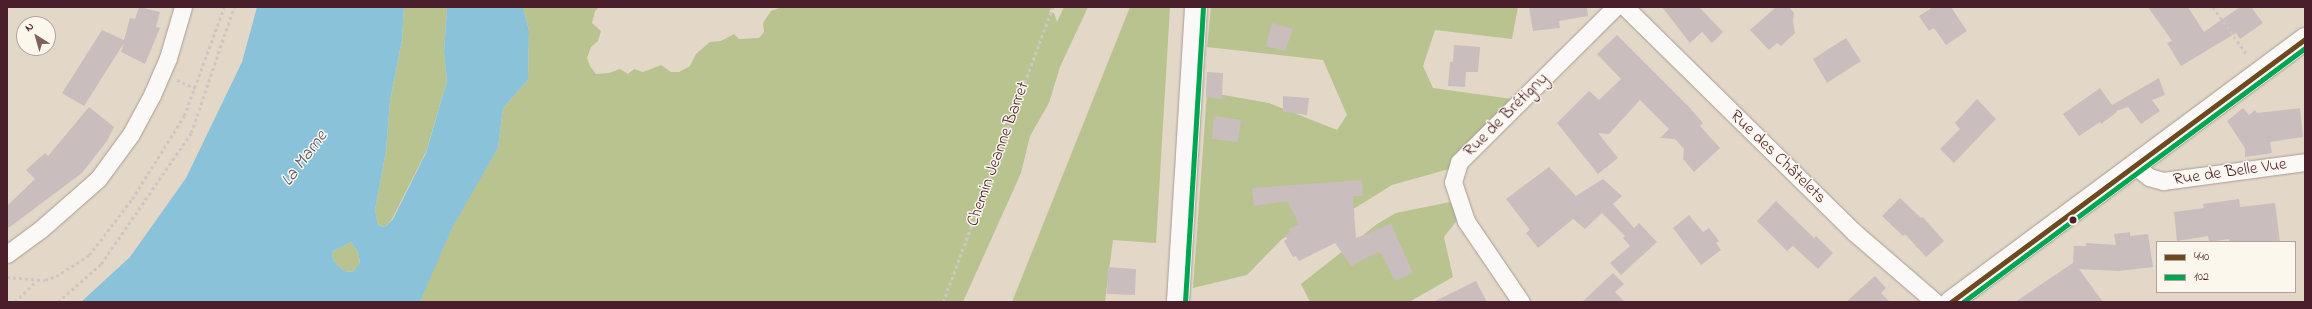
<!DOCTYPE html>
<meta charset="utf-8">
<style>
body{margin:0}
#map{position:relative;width:2312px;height:309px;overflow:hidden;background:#e3d8c7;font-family:"Indie Flower",sans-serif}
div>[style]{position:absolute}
.forest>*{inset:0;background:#b9c38f}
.water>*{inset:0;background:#8ac3d9}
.building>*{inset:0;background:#cabdbe}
.path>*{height:2.5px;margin-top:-1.25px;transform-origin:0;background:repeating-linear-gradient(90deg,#cdc7c4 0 3px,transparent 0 6px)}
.roads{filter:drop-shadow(0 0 1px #a89c94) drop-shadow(0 0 1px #a89c94)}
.minor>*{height:17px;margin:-8.5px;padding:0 8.5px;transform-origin:8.5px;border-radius:8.5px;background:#fbf9f7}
.secondary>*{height:22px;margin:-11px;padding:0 11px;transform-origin:11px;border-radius:11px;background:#fbf9f7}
.bus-1>*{height:5px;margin:-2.5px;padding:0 2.5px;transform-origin:2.5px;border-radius:2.5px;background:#6e491e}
.bus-2>*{height:5px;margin:-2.5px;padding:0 2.5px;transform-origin:2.5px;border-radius:2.5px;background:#00a651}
.dots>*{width:11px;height:11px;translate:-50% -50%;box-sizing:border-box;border:2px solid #fbf7ec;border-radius:50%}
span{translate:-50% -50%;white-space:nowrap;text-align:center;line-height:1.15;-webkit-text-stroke:3px #fbf7ec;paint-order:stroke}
.street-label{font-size:17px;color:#4a1f2b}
.water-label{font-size:18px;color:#53556b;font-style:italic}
.frame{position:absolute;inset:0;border:8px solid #4a1f2b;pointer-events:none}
.legend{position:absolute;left:2156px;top:241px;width:140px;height:52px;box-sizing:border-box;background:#fbf7ec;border:1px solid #b4a19f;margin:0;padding:5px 7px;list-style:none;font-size:12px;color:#4a1f2b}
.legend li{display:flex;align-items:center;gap:8px;height:20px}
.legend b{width:20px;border:1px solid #b4a19f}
.north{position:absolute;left:16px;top:16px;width:40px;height:40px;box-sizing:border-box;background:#fbf7ec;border:1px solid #b4a19f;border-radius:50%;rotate:323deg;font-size:11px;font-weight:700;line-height:16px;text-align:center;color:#4a1f2b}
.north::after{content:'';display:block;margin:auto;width:14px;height:18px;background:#806062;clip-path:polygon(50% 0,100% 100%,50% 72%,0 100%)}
</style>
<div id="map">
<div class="forest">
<div style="clip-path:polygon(404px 7px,447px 7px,444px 52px,447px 81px,426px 152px,392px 219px,385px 227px,378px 225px,375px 210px,386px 151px,390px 101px,402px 40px)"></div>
<div style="clip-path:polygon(523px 7px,599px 7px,595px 11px,592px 23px,601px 31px,598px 41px,591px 47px,587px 58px,590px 66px,596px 74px,609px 73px,620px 69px,628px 74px,634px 69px,643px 72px,661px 65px,671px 72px,679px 72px,690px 66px,696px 54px,710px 42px,721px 41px,734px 34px,739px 39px,759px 38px,764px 32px,763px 23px,771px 11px,782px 7px,1052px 7px,1049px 12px,1054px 13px,1057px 22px,1064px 7px,1088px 7px,1060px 67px,1049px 103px,1030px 136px,1021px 173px,963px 302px,420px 302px,454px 220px,498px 148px,503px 108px,528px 80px,529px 31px)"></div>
<div style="clip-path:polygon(1130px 7px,1170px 7px,1156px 243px,1113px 240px,1105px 302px,1012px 302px)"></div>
<div style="clip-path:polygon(1211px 7px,1518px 7px,1512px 39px,1435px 30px,1423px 66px,1433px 88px,1512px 99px,1449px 169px,1392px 185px,1355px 208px,1307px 222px,1281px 240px,1247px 275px,1193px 288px,1207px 92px,1269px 103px,1337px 130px,1347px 115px,1323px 60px,1207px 47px)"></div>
<div style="clip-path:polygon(1450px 202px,1458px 219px,1444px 237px,1453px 277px,1409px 302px,1310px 302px,1301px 284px,1377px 224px,1396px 213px)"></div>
<div style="clip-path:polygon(351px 242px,358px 252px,360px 264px,353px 272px,344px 271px,333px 260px,332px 252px)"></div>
</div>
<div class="water">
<div style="clip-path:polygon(evenodd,257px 7px,404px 7px,402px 40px,390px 101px,386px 151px,375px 210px,378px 225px,385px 227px,393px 219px,426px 153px,447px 81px,444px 52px,447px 7px,523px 7px,529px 31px,528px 80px,503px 108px,498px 148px,452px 228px,420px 302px,81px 302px,130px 257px,186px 178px,242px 62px,257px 7px,351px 242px,358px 252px,360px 263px,353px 272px,344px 271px,333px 260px,332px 252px,351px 242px)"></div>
</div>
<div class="building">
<div style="clip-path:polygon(139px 7px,160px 12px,156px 27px,160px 28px,145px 64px,121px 52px,124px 43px,84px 106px,62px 93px,102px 30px,124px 40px,130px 18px,135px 19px)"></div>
<div style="clip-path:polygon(1529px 7px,1587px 7px,1588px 16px,1559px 21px,1560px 28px,1533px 31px)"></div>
<div style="clip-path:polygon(1662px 7px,1699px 7px,1723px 32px,1712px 43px,1702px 32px,1690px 43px)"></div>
<div style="clip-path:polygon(1776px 7px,1789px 7px,1794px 13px,1793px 22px,1795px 33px,1781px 46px,1777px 43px,1769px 50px,1750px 30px)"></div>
<div style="clip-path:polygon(1933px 7px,1951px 7px,1967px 31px,1946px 45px,1934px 28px,1929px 31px,1919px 16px)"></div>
<div style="clip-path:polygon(2148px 7px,2188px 7px,2204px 32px,2240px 7px,2251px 7px,2263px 23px,2240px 39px,2236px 33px,2181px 66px,2167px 43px,2172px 41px)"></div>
<div style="clip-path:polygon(1272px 23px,1293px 29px,1285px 51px,1266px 46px)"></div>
<div style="clip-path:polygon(1617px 35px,1691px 109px,1703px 123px,1700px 126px,1720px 148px,1694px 172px,1683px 159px,1684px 149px,1675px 139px,1660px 138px,1669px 129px,1640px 100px,1609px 134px,1598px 133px,1618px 158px,1598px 174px,1557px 123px,1589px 91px,1599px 100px,1621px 79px,1597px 54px)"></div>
<div style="clip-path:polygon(1846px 38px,1861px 61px,1827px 83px,1813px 59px)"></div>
<div style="clip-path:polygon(1454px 45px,1480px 47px,1478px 72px,1466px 72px,1465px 87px,1448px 86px,1450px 62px,1453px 62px)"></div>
<div style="clip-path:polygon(1207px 72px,1223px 73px,1222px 99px,1206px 97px)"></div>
<div style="clip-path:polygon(2159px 78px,2165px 95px,2152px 100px,2160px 111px,2141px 124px,2128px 107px,2116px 111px,2117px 112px,2101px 124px,2100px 122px,2079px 136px,2063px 114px,2100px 88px,2112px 105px)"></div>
<div style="clip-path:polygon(1283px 96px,1309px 98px,1307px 115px,1283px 112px)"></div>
<div style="clip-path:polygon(1977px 99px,1996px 119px,1954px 163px,1940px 149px,1960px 129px,1955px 123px)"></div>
<div style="clip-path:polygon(89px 107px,114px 127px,107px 141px,82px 173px,7px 229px,7px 206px,35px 179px,26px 170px,45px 153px,48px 156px)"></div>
<div style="clip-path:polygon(2243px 108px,2249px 115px,2255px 110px,2257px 113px,2300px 108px,2303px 137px,2270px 142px,2272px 153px,2245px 157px,2245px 148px,2227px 121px)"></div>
<div style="clip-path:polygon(1214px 116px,1241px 120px,1238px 142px,1212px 139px)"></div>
<div style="clip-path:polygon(1549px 167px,1576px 196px,1603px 179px,1622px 196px,1613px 204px,1634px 228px,1639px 223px,1657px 242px,1621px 275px,1610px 263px,1630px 246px,1623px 238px,1625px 236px,1602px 213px,1585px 229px,1573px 219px,1538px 248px,1526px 233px,1530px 230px,1506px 199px)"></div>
<div style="clip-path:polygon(1362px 180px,1363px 196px,1353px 196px,1356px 238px,1391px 224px,1413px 273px,1395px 281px,1381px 253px,1379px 254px,1378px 252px,1351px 266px,1335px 243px,1299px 261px,1296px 256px,1293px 257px,1284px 241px,1287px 239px,1285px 235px,1290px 232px,1289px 229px,1299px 224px,1287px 201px,1254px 206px,1252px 188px)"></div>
<div style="clip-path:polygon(1900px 198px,1921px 218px,1923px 217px,1944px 241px,1926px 257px,1905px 234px,1903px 236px,1882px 216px)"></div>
<div style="clip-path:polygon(2239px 199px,2240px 207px,2275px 203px,2280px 242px,2229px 242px,2229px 239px,2209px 242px,2208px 236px,2177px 241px,2174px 212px,2204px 208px,2203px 204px)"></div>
<div style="clip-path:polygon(1776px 201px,1814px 238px,1816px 236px,1833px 253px,1818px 269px,1793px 246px,1787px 251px,1757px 221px)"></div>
<div style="clip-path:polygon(1689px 215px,1703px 232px,1709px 228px,1719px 241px,1716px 243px,1721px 250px,1701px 265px,1673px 228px)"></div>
<div style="clip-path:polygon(2130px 232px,2130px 236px,2148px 234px,2153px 267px,2119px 271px,2079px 269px,2103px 302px,2015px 302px,2073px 263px,2074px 246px,2086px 246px,2086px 243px,2116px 245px,2114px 234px)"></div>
<div style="clip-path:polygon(1108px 267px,1136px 269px,1135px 295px,1107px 294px)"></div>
<div style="clip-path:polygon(1613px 273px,1624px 284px,1615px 292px,1625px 302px,1582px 302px)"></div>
<div style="clip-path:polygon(1875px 276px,1886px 288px,1881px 293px,1890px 302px,1846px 302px)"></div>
<div style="clip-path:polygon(1476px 281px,1487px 302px,1433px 302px)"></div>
</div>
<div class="path">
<div style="left:2213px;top:7px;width:60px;rotate:54.5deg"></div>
<div style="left:177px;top:80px;width:20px;rotate:24deg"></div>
<div style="left:7px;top:277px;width:38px;rotate:5deg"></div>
<div style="left:45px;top:280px;width:12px;rotate:-20deg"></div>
<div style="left:56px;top:276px;width:39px;rotate:-32deg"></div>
<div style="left:89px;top:255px;width:71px;rotate:-52.5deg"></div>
<div style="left:132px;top:199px;width:98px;rotate:-57.9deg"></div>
<div style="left:184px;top:116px;width:116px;rotate:-69.8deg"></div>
<div style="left:15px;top:302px;width:30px;rotate:-45deg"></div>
<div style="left:58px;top:302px;width:57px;rotate:-41.5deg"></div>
<div style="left:101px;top:264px;width:159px;rotate:-55.5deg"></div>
<div style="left:191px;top:133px;width:133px;rotate:-71.2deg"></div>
<div style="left:943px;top:302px;width:315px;rotate:-69.6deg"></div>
</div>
<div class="roads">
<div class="minor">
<div style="left:1625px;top:7px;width:321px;rotate:44.5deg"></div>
<div style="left:1854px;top:232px;width:107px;rotate:40.8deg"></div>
<div style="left:2135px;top:166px;width:18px;rotate:38deg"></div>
<div style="left:2149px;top:177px;width:15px;rotate:16deg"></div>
<div style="left:2163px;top:181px;width:143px;rotate:-7.6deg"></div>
<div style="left:7px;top:254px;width:42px;rotate:-36.3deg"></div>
<div style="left:41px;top:229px;width:76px;rotate:-41.3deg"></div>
<div style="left:98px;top:179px;width:56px;rotate:-53.7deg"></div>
<div style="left:131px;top:134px;width:44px;rotate:-61.7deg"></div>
<div style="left:152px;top:95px;width:40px;rotate:-66.6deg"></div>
<div style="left:168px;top:58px;width:53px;rotate:-73.6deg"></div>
<div style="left:1521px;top:302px;width:98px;rotate:-124.2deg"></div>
<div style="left:1466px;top:221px;width:41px;rotate:-108.4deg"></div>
<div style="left:1453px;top:182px;width:21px;rotate:-73deg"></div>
<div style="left:1459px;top:162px;width:220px;rotate:-44.8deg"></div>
</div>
<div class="secondary">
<div style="left:1178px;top:302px;width:296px;rotate:-86.5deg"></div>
<div style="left:1951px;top:302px;width:441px;rotate:-36.6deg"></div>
</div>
</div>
<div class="bus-1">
<div style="left:1951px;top:302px;width:441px;rotate:-36.6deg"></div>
</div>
<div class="bus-2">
<div style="left:1185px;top:302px;width:296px;rotate:-86.5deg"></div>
<div style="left:1963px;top:302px;width:426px;rotate:-36.6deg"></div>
</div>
<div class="dots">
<div style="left:2073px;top:220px;background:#4a1f2b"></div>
</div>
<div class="street-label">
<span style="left:1506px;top:115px;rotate:-45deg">Rue de Brétigny</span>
<span style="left:998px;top:154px;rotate:-70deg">Chemin Jeanne Barret</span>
<span style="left:1778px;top:157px;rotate:44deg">Rue des Châtelets</span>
<span style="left:2230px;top:172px;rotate:-8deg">Rue de Belle Vue</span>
</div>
<div class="water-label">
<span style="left:305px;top:159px;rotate:-53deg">La Marne</span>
</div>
<div class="frame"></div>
<ul class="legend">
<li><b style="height:5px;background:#6e491e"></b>440</li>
<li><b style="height:5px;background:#00a651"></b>102</li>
</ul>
<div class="north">N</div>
</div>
